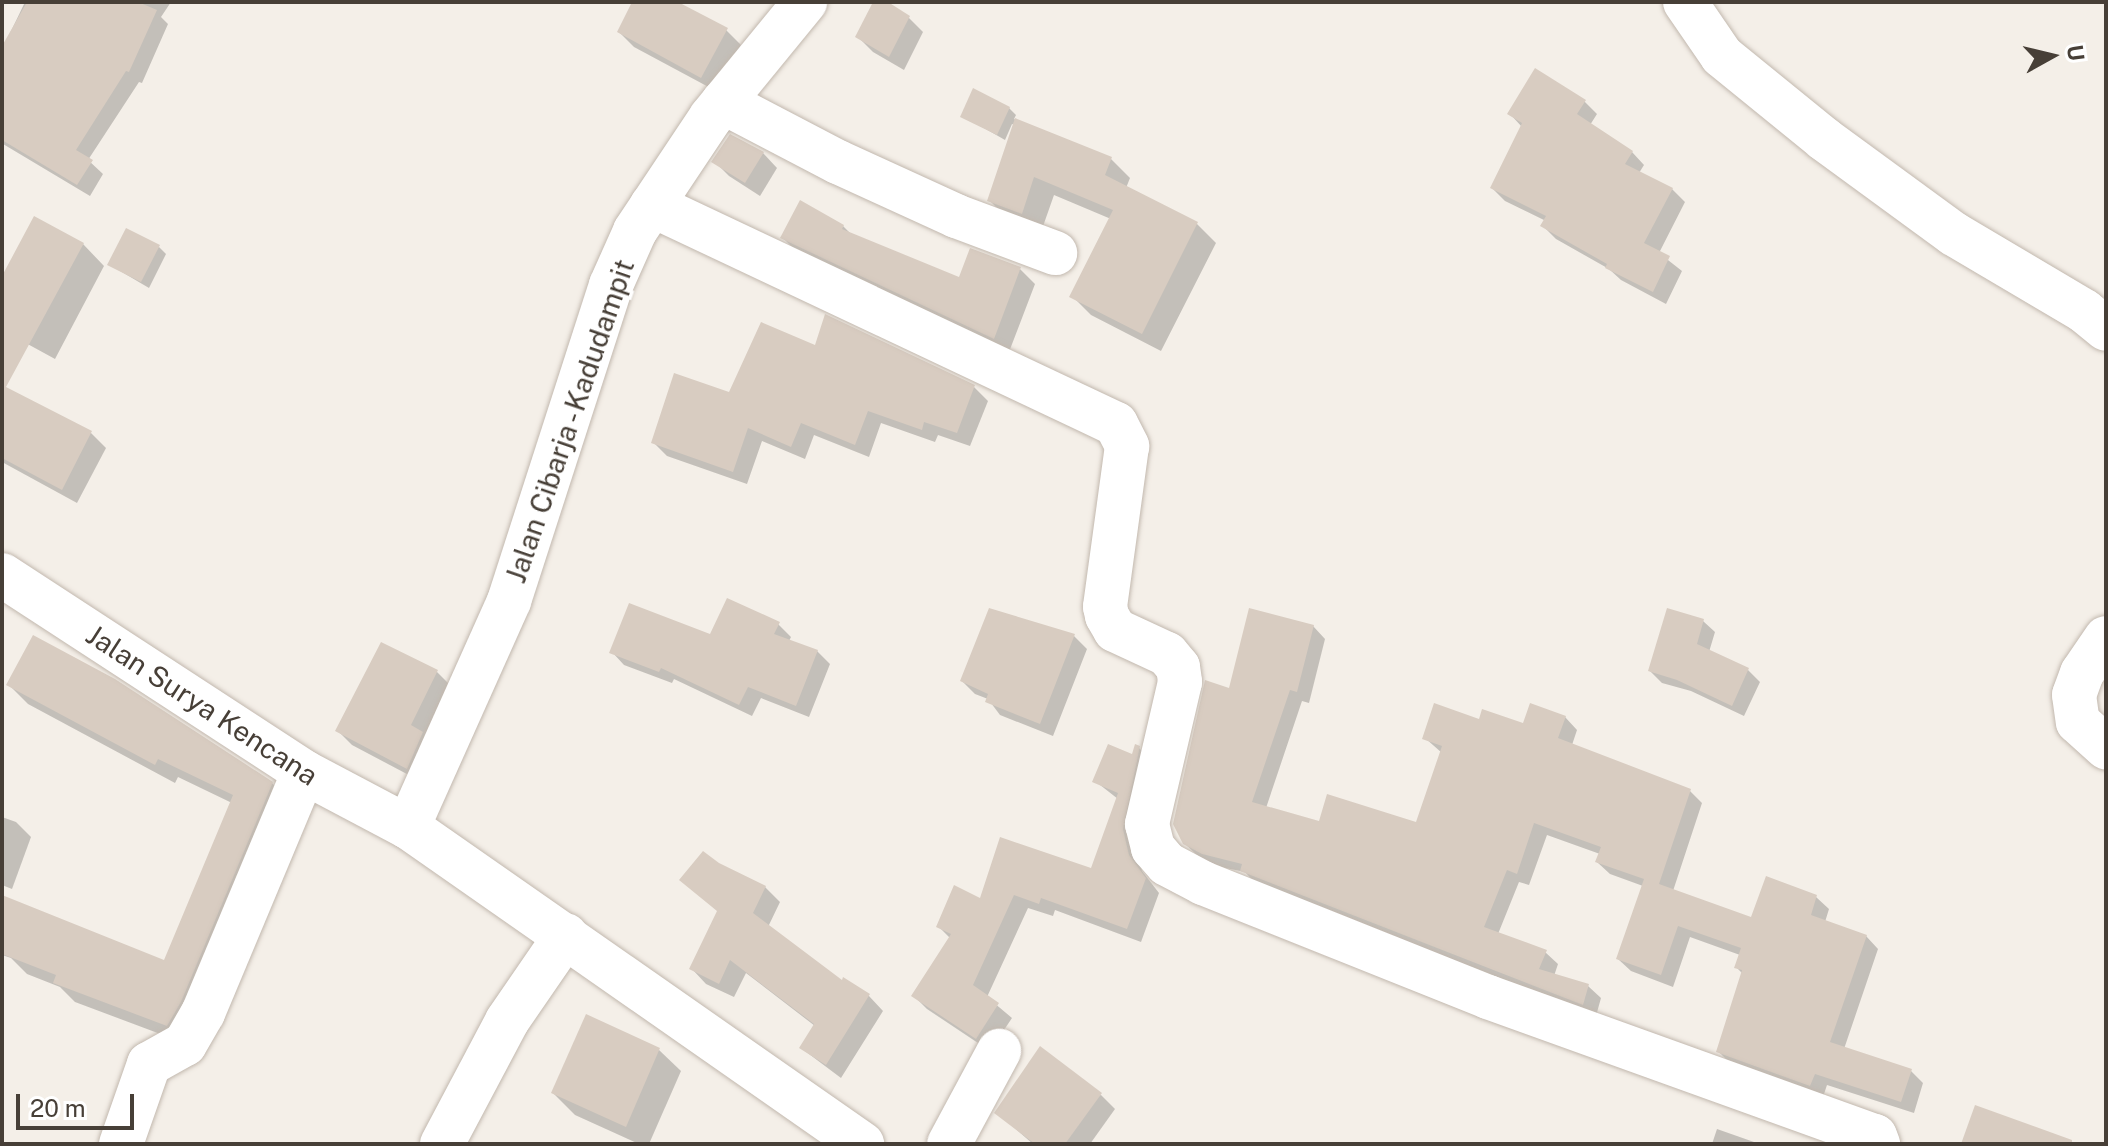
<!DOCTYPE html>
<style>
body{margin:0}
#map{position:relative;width:2108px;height:1146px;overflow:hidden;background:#f4efe8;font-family:"Public Sans",sans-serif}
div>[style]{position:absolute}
.shadow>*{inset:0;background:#0003}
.building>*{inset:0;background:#d8ccc1}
.roads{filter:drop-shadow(0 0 2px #c2b8ae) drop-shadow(0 0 2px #c2b8ae)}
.minor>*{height:44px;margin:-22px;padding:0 22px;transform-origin:22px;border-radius:22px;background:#fff}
span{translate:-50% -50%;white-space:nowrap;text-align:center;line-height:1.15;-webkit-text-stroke:7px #fff;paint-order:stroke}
.street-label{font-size:28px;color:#473f37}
.frame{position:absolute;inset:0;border:4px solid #473f37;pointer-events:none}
.north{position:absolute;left:2012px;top:16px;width:80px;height:80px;-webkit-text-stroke:6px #fff;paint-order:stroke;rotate:82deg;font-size:22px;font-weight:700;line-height:32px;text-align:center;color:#473f37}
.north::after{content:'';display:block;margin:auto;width:28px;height:36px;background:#473f37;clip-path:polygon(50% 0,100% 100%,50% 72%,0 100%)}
.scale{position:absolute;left:16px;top:1094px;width:118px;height:36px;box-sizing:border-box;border:4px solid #473f37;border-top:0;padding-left:10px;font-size:24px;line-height:28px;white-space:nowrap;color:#473f37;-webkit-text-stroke:6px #fff;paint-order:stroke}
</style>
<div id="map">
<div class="shadow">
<div style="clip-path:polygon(25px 2px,171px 2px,161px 17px,168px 24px,142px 83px,139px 82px,88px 160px,103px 174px,90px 196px,3px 144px,2px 147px,2px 50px)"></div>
<div style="clip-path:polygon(635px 2px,674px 2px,726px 30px,741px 45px,716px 91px,634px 47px,619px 32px)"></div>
<div style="clip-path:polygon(882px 2px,908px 17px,923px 32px,904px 70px,873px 52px,858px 37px)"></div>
<div style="clip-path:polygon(1584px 101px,1597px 114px,1590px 125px,1632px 152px,1644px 165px,1639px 173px,1672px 189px,1685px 202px,1659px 253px,1682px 271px,1666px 304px,1621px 280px,1609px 269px,1556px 239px,1543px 226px,1546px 221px,1505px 201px,1492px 188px,1522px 127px,1510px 114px)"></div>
<div style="clip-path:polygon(1009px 108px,1016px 115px,1014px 119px,1111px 159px,1130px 178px,1126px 188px,1197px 224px,1216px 243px,1161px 351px,1091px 315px,1072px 296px,1111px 219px,1054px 195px,1041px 232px,1008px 219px,989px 200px,1015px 125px,1012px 124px,1005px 140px,963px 116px)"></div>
<div style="clip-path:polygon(763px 153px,777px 168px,760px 196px,729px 176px,714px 161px)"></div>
<div style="clip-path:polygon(843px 226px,852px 235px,960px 279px,1020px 269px,1035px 284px,1009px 352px,797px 252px,782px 237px)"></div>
<div style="clip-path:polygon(83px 244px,104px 266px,55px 359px,2px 330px,2px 272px,5px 274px)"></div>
<div style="clip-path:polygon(159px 247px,166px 254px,149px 288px,110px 265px)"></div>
<div style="clip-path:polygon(826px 317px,974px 387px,988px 401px,970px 446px,938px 435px,935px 442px,881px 423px,869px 457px,814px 435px,805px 459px,762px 441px,747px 484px,667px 456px,653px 442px,816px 348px)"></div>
<div style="clip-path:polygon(2px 389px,91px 433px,106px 448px,77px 503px,2px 462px)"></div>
<div style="clip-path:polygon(1703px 621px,1715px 632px,1709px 652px,1748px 670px,1760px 682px,1744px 716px,1691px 691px,1662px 683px,1650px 671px)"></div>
<div style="clip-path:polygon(778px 624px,791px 637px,789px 641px,817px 651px,830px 664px,809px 717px,761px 698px,752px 716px,674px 679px,672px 683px,624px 665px,612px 652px)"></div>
<div style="clip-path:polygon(1313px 626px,1325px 639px,1309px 703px,1302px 701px,1266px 808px,1321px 823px,1417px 824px,1442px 753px,1425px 738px,1480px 722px,1524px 726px,1565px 717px,1577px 730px,1572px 745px,1690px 791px,1702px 803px,1673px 891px,1753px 919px,1816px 897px,1829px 909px,1825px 922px,1866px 936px,1878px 949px,1844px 1049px,1911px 1071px,1923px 1083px,1914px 1113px,1827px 1085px,1823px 1097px,1731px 1064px,1719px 1052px,1743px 974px,1736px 967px,1740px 955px,1690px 937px,1673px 987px,1631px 971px,1618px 959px,1643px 886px,1610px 874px,1597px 862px,1600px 854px,1547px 835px,1529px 885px,1519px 882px,1498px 934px,1545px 952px,1558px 964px,1554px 976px,1588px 986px,1601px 998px,1596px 1016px,1255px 883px,1245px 872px,1216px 866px,1198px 856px,1184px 843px,1231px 690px)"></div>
<div style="clip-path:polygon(1074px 636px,1087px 649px,1053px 736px,1000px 715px,988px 699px,975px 694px,962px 681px)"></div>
<div style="clip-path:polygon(382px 645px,437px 672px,452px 687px,422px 782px,352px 745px,337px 730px)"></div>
<div style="clip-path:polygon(9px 685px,272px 783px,291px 803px,187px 1044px,75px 1002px,60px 987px,27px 974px,11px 958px,2px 955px,2px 897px,165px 962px,232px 803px,178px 777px,175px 783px,28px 704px)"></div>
<div style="clip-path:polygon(1138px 747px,1152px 761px,1136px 844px,1142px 871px,1159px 893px,1141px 942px,1055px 910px,1053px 916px,1028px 908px,987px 997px,1012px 1018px,990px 1051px,927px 1009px,913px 995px,950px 938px,938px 926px,981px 900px,1092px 870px,1118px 799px,1095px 781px,1133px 757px)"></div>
<div style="clip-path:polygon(2px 817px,16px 822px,31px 837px,12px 889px,2px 885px)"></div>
<div style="clip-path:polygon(718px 865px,765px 887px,780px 902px,768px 927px,842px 983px,869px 996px,883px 1011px,841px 1078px,801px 1048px,815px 1026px,746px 973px,734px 997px,706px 984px,692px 969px,719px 912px,682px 880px)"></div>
<div style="clip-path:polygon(659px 1050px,681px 1071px,649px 1144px,639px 1144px,575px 1115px,553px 1093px)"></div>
<div style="clip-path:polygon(1101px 1095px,1115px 1109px,1090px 1144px,1033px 1144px,997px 1113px)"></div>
<div style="clip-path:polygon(1717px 1129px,1754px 1142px,1756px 1144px,1712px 1144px)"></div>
</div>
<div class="building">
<div style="clip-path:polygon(27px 2px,138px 2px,157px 10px,129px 72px,126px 71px,76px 150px,93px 160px,77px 185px,2px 140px,2px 46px)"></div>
<div style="clip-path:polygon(632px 2px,678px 2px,728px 28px,701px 78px,617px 32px)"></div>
<div style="clip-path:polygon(873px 2px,888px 2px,910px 16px,889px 57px,855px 37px)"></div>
<div style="clip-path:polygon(1535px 68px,1586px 100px,1577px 114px,1633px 151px,1625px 164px,1673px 188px,1644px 243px,1670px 256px,1653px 292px,1605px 268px,1607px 264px,1540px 226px,1546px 216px,1490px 188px,1522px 123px,1507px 114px)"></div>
<div style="clip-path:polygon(973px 88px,1010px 107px,997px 135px,960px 117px)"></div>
<div style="clip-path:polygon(1015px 118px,1112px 157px,1105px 175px,1198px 222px,1142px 334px,1069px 297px,1113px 210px,1034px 177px,1022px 214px,987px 201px)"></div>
<div style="clip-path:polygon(730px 134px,764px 152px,745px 183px,711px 162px)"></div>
<div style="clip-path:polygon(800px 200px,844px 225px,842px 229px,959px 277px,970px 248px,1021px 267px,994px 339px,780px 238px)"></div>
<div style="clip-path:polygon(34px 216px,84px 243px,6px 387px,92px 431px,62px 490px,2px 458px,2px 276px)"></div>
<div style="clip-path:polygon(126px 228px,160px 245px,141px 282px,107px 265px)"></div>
<div style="clip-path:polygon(825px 314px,975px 385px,957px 433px,924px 422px,922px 430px,868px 411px,855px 445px,801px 423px,791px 447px,748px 428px,733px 472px,651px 443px,674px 373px,729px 392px,761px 322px,815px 345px)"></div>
<div style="clip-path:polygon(727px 598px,780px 622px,774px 634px,818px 650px,796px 706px,748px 687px,739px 705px,661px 668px,659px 672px,609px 653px,629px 603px,710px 634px)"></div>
<div style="clip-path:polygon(989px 608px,1075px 634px,1040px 724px,985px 702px,988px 694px,960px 681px)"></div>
<div style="clip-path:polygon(1249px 608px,1314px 625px,1297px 692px,1290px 690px,1252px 802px,1319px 821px,1327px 794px,1416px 822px,1442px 746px,1422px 739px,1434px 703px,1479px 719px,1482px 709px,1523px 723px,1530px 703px,1566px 716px,1558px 738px,1691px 789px,1659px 884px,1751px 917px,1766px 876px,1817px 895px,1811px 915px,1867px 935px,1830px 1042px,1912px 1069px,1901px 1102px,1815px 1074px,1810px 1086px,1716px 1052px,1742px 970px,1734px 968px,1741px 948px,1678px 926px,1661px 975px,1616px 959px,1644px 879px,1595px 862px,1601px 847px,1534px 823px,1517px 874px,1507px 870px,1484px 927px,1547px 950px,1539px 969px,1589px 984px,1583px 1005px,1240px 871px,1242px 864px,1202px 854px,1183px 844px,1173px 824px,1205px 680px,1229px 688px)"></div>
<div style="clip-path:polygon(1667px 608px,1704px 619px,1697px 644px,1749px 668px,1732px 706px,1677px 680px,1648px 671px)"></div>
<div style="clip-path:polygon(33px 635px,115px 679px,273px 782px,181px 1002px,167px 1026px,53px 983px,56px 975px,2px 954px,2px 895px,164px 960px,233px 795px,158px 759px,155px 765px,6px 685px)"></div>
<div style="clip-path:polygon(381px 642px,438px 670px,411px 725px,423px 732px,407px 769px,335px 731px)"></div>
<div style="clip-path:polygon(1108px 744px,1132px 754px,1135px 744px,1140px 746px,1123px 829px,1129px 855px,1146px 878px,1127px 929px,1041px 898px,1039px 904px,1014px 895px,973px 985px,999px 1003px,976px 1039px,911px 996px,951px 934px,936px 927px,954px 885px,980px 898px,1000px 837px,1091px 868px,1118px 793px,1092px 782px)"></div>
<div style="clip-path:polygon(703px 851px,719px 863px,766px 886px,753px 913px,842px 980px,843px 977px,870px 994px,826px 1065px,799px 1048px,814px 1024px,730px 960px,719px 984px,689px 969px,717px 911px,679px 880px)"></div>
<div style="clip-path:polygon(586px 1014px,660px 1048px,626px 1127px,551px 1093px)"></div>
<div style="clip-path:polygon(1040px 1046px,1102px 1093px,1065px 1144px,1035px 1144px,994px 1113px)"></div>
<div style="clip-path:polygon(1975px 1105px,2072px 1140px,2072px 1144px,1961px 1144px)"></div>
</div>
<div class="roads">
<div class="minor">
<div style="left:1685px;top:2px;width:65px;rotate:55.6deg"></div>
<div style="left:1722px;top:56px;width:132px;rotate:39.1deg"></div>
<div style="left:1824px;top:139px;width:161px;rotate:36.2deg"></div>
<div style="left:1954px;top:234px;width:151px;rotate:30.6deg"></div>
<div style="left:2084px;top:311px;width:28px;rotate:39deg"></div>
<div style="left:723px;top:102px;width:130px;rotate:27.6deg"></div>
<div style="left:838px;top:162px;width:130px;rotate:24.6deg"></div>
<div style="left:956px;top:216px;width:106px;rotate:20.5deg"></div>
<div style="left:652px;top:205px;width:513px;rotate:25.27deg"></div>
<div style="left:1116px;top:424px;width:25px;rotate:63deg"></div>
<div style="left:1127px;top:446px;width:162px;rotate:97.8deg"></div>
<div style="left:1105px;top:607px;width:9px;rotate:77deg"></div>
<div style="left:1107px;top:616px;width:16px;rotate:60deg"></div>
<div style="left:1115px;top:630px;width:57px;rotate:24.8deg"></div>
<div style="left:1167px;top:654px;width:17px;rotate:50deg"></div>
<div style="left:1178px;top:667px;width:15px;rotate:82deg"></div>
<div style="left:1180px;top:682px;width:146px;rotate:103.1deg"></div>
<div style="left:1147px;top:824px;width:25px;rotate:76deg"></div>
<div style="left:1153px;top:848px;width:21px;rotate:49deg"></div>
<div style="left:1167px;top:864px;width:41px;rotate:27.8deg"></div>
<div style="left:1203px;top:883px;width:307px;rotate:21.8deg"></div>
<div style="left:1488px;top:997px;width:411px;rotate:19.8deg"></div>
<div style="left:1875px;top:1136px;width:9px;rotate:69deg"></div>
<div style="left:2px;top:575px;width:361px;rotate:33.1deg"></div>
<div style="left:304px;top:772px;width:118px;rotate:27.9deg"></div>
<div style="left:408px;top:827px;width:554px;rotate:34.92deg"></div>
<div style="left:2106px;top:638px;width:42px;rotate:124.4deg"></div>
<div style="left:2082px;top:673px;width:23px;rotate:110deg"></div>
<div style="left:2074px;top:695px;width:27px;rotate:82deg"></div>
<div style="left:2078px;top:722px;width:38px;rotate:42deg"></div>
<div style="left:408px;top:827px;width:248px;rotate:-65.9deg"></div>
<div style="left:509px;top:601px;width:332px;rotate:-72.1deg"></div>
<div style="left:611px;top:285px;width:59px;rotate:-66deg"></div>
<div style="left:635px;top:231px;width:137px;rotate:-56.3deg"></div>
<div style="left:711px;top:117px;width:149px;rotate:-50.7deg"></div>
<div style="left:121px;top:1144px;width:85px;rotate:-70.7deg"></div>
<div style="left:149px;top:1064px;width:41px;rotate:-29.1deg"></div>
<div style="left:185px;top:1044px;width:36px;rotate:-60deg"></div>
<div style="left:203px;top:1013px;width:261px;rotate:-67.3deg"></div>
<div style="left:442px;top:1144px;width:139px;rotate:-62.1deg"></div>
<div style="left:507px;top:1021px;width:104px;rotate:-55.5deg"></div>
<div style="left:949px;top:1144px;width:106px;rotate:-61.7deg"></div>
</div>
</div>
<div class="street-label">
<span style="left:570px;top:421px;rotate:-71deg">Jalan Cibarja - Kadudampit</span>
<span style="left:202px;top:705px;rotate:33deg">Jalan Surya Kencana</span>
</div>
<div class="frame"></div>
<div class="north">U</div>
<div class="scale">20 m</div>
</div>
